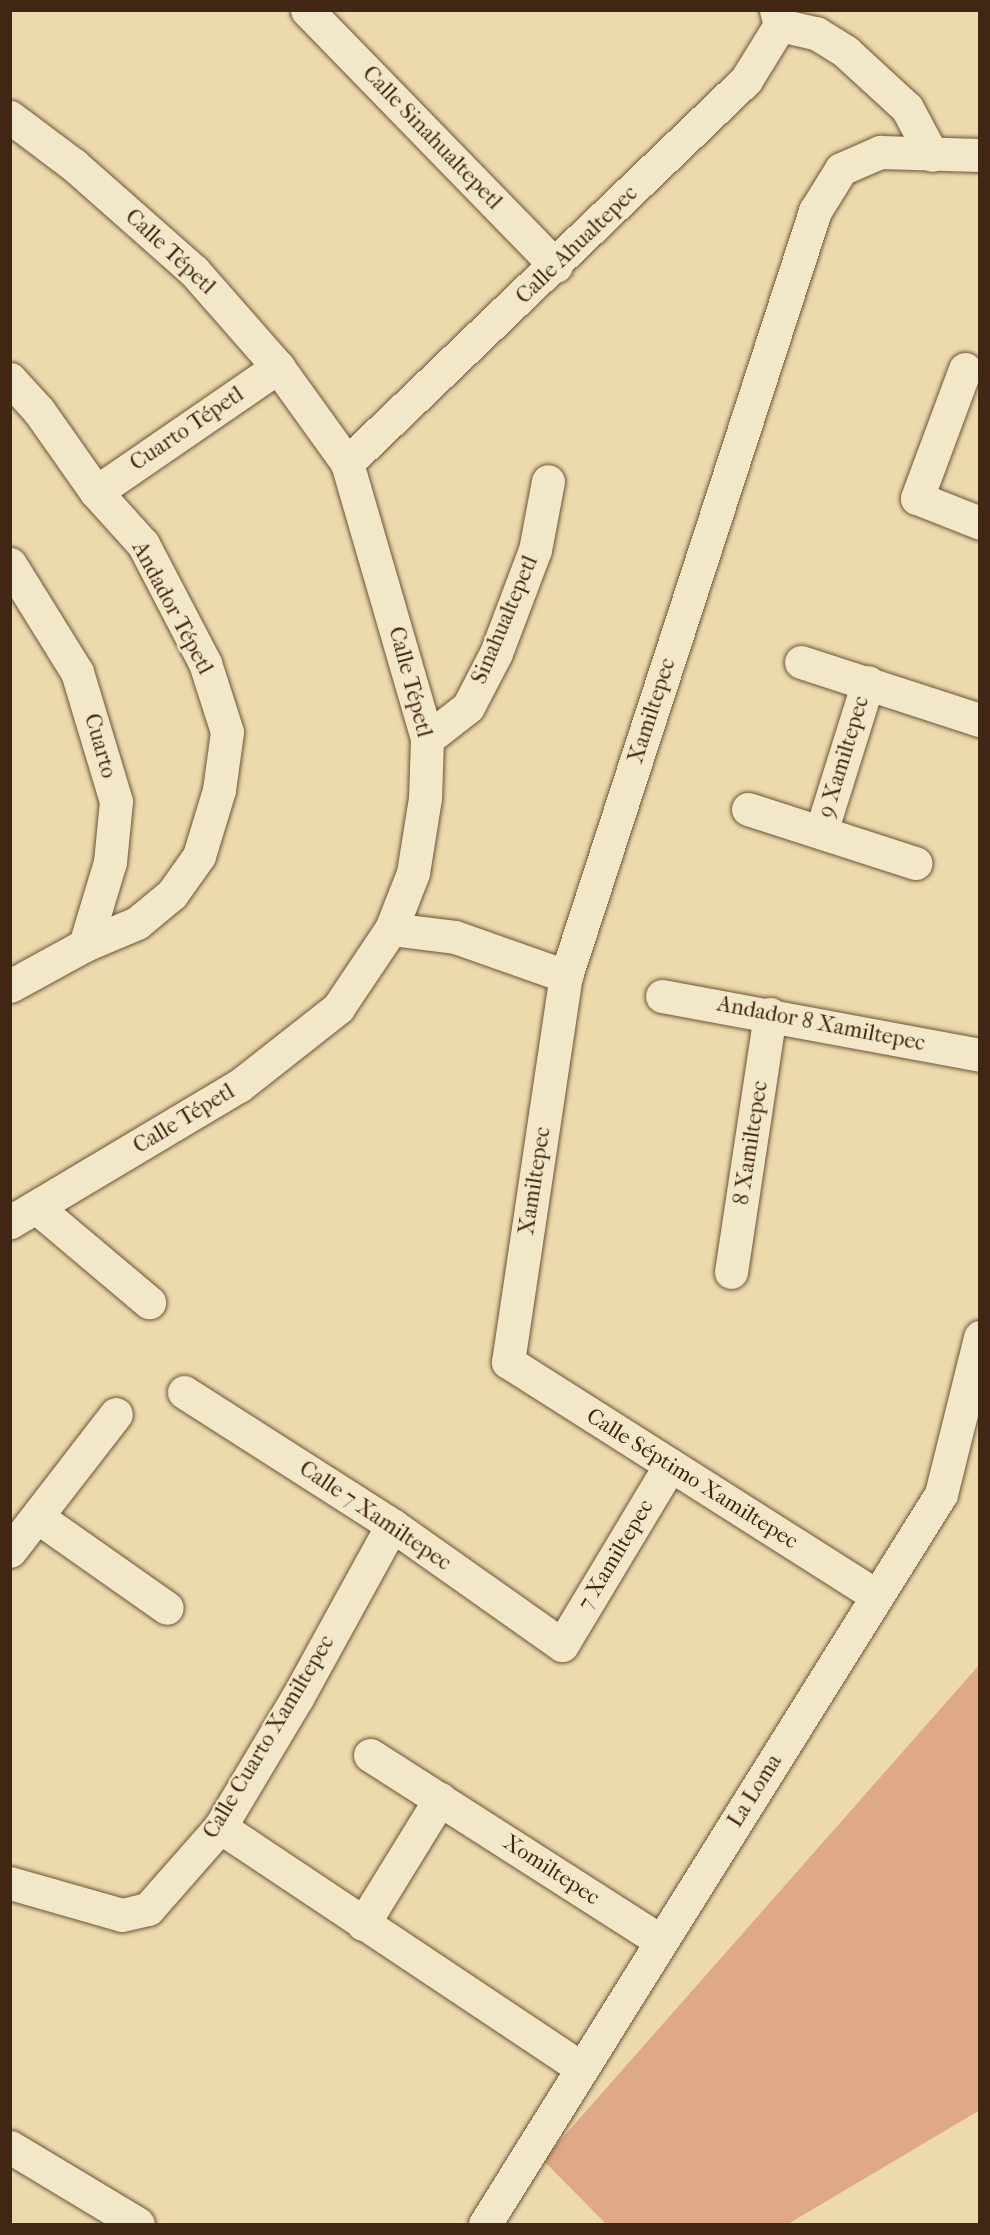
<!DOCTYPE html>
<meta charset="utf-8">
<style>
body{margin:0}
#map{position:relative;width:990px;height:2235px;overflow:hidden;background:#eddaac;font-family:"IM FELL French Canon",serif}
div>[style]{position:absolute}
.building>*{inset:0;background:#dfa887}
.roads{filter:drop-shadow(0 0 2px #6c5439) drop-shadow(0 0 2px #6c5439)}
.minor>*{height:33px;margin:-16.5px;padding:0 16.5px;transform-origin:16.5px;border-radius:16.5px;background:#f3e7c9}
span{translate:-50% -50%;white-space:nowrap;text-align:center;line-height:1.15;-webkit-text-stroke:5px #f3e7c9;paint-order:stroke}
.street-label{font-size:22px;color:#412713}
.frame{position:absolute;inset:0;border:12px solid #412713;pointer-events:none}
</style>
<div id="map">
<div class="building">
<div style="clip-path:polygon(980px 1664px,980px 2110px,788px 2224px,606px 2224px,543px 2160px)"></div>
</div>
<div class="roads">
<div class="minor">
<div style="left:307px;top:10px;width:357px;rotate:45.8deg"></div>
<div style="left:780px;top:25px;width:37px;rotate:13deg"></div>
<div style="left:816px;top:33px;width:36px;rotate:32deg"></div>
<div style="left:846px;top:52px;width:83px;rotate:42.6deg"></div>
<div style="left:907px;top:108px;width:53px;rotate:62deg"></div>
<div style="left:10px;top:117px;width:80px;rotate:36.9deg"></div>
<div style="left:74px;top:165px;width:160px;rotate:41.5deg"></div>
<div style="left:194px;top:271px;width:128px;rotate:48.8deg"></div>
<div style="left:278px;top:367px;width:118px;rotate:54.3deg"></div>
<div style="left:347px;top:463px;width:287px;rotate:73.8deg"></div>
<div style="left:427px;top:739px;width:59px;rotate:91.9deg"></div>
<div style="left:425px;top:798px;width:76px;rotate:99.1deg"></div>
<div style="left:413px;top:873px;width:60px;rotate:111.4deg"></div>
<div style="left:391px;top:929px;width:95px;rotate:123.9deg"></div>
<div style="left:338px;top:1008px;width:125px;rotate:141.8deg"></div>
<div style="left:240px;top:1085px;width:268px;rotate:149.2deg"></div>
<div style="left:965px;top:369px;width:138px;rotate:110.4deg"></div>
<div style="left:917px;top:498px;width:68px;rotate:21.6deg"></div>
<div style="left:10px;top:379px;width:43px;rotate:47.8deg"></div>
<div style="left:39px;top:411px;width:99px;rotate:54.9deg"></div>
<div style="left:96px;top:492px;width:70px;rotate:47.9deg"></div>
<div style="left:143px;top:544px;width:134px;rotate:62.5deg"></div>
<div style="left:205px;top:663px;width:72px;rotate:72.3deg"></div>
<div style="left:227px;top:732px;width:59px;rotate:97.9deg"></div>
<div style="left:219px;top:790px;width:69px;rotate:106.9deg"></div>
<div style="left:199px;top:856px;width:47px;rotate:125.4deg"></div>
<div style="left:172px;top:894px;width:45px;rotate:140.4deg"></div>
<div style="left:137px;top:923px;width:56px;rotate:157.1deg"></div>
<div style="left:85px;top:945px;width:85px;rotate:151.3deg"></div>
<div style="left:347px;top:463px;width:553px;rotate:-43.83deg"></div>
<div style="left:746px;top:80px;width:65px;rotate:-58.3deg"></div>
<div style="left:780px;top:25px;width:16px;rotate:-105deg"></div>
<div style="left:96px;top:492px;width:221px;rotate:-34.5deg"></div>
<div style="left:10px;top:564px;width:127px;rotate:58.2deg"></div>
<div style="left:77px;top:672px;width:135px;rotate:73.2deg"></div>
<div style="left:116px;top:801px;width:61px;rotate:95.6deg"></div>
<div style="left:110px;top:862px;width:87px;rotate:106.8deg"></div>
<div style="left:801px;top:662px;width:188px;rotate:18deg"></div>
<div style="left:427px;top:739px;width:52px;rotate:-38deg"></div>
<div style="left:468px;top:707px;width:61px;rotate:-62.6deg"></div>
<div style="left:496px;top:653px;width:110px;rotate:-69.3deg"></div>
<div style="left:535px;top:550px;width:70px;rotate:-79.3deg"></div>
<div style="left:748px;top:809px;width:176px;rotate:17.9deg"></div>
<div style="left:821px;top:832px;width:157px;rotate:-72.6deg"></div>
<div style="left:391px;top:929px;width:64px;rotate:7.1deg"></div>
<div style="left:455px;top:937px;width:118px;rotate:19.4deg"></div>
<div style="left:662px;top:996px;width:323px;rotate:10.5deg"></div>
<div style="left:36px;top:1207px;width:148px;rotate:40.1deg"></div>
<div style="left:731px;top:1272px;width:261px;rotate:-81.4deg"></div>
<div style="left:184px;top:1392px;width:247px;rotate:32.6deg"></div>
<div style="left:392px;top:1525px;width:208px;rotate:35.2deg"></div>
<div style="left:562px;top:1645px;width:210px;rotate:-59deg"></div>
<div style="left:39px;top:1518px;width:156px;rotate:35.1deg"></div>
<div style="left:10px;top:1551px;width:173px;rotate:-52.3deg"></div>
<div style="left:877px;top:1596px;width:437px;rotate:-147.6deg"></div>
<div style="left:508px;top:1362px;width:390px;rotate:-81.5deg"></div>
<div style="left:566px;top:976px;width:805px;rotate:-71.97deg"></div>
<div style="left:815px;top:211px;width:49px;rotate:-58.2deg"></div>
<div style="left:841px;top:169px;width:43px;rotate:-23.6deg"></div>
<div style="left:880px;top:152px;width:100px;rotate:1.7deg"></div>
<div style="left:370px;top:1755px;width:345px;rotate:32.6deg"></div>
<div style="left:220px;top:1827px;width:435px;rotate:33.7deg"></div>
<div style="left:10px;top:1883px;width:116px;rotate:15.9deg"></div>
<div style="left:122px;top:1915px;width:27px;rotate:-13deg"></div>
<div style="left:148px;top:1909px;width:109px;rotate:-48.7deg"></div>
<div style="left:220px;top:1827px;width:150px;rotate:-59.2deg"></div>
<div style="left:297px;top:1698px;width:197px;rotate:-61.2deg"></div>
<div style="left:363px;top:1924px;width:147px;rotate:-58.4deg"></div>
<div style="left:10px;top:2147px;width:149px;rotate:31deg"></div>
<div style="left:485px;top:2224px;width:861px;rotate:-58.01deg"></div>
<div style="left:941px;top:1494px;width:162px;rotate:-76deg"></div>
</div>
</div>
<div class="street-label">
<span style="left:432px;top:138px;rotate:46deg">Calle Sinahualtepetl</span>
<span style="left:577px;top:245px;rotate:-44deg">Calle Ahualtepec</span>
<span style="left:170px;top:252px;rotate:43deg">Calle Tépetl</span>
<span style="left:187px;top:429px;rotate:-34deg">Cuarto Tépetl</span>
<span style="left:172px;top:608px;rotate:62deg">Andador Tépetl</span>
<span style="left:505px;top:620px;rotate:-67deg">Sinahualtepetl</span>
<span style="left:410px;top:682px;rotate:75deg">Calle Tépetl</span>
<span style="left:652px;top:711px;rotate:-72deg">Xamiltepec</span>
<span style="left:100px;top:746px;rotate:74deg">Cuarto</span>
<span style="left:844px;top:757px;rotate:-73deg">9 Xamiltepec</span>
<span style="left:821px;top:1024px;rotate:11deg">Andador 8 Xamiltepec</span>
<span style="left:184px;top:1119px;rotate:-31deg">Calle Tépetl</span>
<span style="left:751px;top:1143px;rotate:-81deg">8 Xamiltepec</span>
<span style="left:535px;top:1181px;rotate:-81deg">Xamiltepec</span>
<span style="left:692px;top:1479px;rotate:32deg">Calle Séptimo Xamiltepec</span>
<span style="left:375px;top:1516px;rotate:34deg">Calle 7 Xamiltepec</span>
<span style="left:616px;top:1555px;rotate:-59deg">7 Xamiltepec</span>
<span style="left:269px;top:1737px;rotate:-59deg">Calle Cuarto Xamiltepec</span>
<span style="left:755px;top:1791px;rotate:-58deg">La Loma</span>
<span style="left:551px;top:1870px;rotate:33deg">Xomiltepec</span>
</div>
<div class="frame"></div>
</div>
